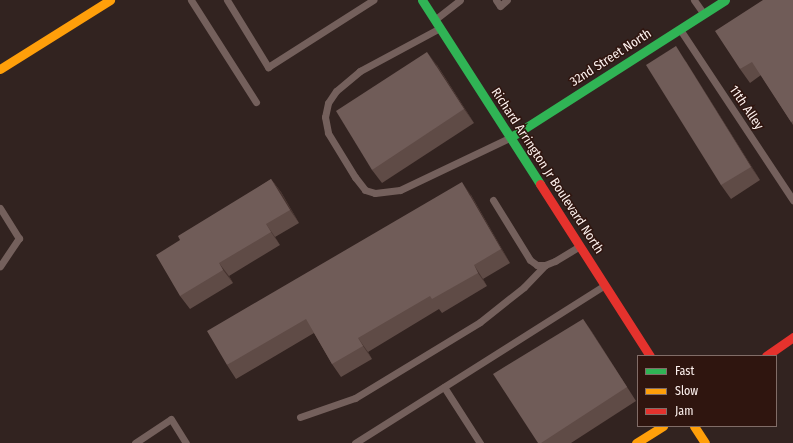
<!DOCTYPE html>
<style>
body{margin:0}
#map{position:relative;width:793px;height:443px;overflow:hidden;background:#322320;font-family:"Fira Sans Condensed",sans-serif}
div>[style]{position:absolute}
.lane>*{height:7px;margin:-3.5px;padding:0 3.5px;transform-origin:3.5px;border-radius:3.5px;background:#74605c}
.fast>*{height:9px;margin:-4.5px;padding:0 4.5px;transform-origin:4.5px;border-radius:4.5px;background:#30b455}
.slow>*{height:9px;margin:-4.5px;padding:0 4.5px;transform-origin:4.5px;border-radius:4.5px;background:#ff9f0a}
.jam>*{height:9px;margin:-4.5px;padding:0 4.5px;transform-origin:4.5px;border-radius:4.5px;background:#e5322d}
.wall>*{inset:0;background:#5f4b46}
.shaded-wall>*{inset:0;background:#46332f}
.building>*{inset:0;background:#705c58}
span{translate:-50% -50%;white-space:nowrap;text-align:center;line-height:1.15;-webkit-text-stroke:3px #2f150f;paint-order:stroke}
.street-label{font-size:13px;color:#fdf1ee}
.legend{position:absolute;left:637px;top:355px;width:140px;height:72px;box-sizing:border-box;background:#2f150f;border:1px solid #816d68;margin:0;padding:5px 7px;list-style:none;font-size:12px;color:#fdf1ee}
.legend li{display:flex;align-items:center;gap:8px;height:20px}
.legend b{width:20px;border:1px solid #816d68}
</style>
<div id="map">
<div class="lane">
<div style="left:191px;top:0;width:121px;rotate:57.5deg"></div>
<div style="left:227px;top:0;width:79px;rotate:58.5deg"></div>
<div style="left:268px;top:67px;width:125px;rotate:-32.5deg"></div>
<div style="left:496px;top:0;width:7px;rotate:56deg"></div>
<div style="left:500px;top:6px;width:9px;rotate:-41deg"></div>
<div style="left:694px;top:0;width:16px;rotate:55deg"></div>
<div style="left:437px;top:18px;width:29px;rotate:-38deg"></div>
<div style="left:438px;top:29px;width:89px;rotate:151.7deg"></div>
<div style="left:360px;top:71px;width:31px;rotate:140deg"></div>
<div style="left:336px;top:91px;width:14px;rotate:124deg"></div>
<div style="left:328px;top:103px;width:14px;rotate:102deg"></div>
<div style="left:325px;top:117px;width:16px;rotate:79deg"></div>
<div style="left:328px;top:133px;width:52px;rotate:58.5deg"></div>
<div style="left:355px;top:177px;width:16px;rotate:52deg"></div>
<div style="left:365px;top:190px;width:10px;rotate:17deg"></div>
<div style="left:375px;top:193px;width:25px;rotate:-7deg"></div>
<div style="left:400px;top:190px;width:121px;rotate:-25.5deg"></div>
<div style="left:681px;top:31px;width:203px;rotate:56.5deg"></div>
<div style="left:493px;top:200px;width:70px;rotate:58.3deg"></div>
<div style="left:530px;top:260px;width:9px;rotate:36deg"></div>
<div style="left:537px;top:265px;width:8px"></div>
<div style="left:545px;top:265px;width:11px;rotate:-22deg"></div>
<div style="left:555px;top:261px;width:27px;rotate:-31deg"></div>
<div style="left:0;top:208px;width:36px;rotate:58deg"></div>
<div style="left:19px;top:238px;width:34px;rotate:124deg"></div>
<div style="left:444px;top:387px;width:67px;rotate:57.3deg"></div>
<div style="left:300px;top:417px;width:58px;rotate:-19.1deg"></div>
<div style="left:355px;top:398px;width:146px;rotate:-31.3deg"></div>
<div style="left:480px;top:322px;width:56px;rotate:-38.5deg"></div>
<div style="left:524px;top:287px;width:30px;rotate:-46deg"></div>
<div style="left:135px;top:443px;width:43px;rotate:-33.7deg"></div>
<div style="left:171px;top:419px;width:28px;rotate:58deg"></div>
<div style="left:355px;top:443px;width:294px;rotate:-32.3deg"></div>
</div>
<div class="fast">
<div style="left:422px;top:0;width:219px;rotate:57.3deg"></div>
<div style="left:511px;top:137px;width:254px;rotate:-32.6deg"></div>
</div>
<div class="slow">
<div style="left:0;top:69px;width:130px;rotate:-32.1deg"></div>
<div style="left:694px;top:426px;width:20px;rotate:57deg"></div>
<div style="left:636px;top:443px;width:32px;rotate:-32deg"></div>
</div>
<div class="jam">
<div style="left:540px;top:184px;width:204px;rotate:57.4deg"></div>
<div style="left:766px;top:356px;width:33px;rotate:-35deg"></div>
</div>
<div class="wall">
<div style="clip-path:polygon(793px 0,793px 125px,761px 75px,750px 83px,740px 69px)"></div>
<div style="clip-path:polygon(685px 60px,760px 180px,731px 199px,721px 185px)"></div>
<div style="clip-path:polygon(437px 65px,474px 123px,382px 183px,372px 170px)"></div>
<div style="clip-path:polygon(271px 179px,281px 192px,299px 223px,275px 237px,280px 245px,229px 276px,233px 283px,190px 309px,180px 296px,180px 240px)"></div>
<div style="clip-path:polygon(471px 195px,510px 263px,483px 279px,487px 286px,442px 313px,439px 309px,368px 352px,372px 359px,341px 377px,332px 364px,314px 333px,236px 379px,227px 365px)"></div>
<div style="clip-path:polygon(583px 319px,592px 332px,636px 401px,571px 443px,538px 443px)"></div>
</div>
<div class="shaded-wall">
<div style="clip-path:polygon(676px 46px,685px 60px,760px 180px,751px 167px)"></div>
<div style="clip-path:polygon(427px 52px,437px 65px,474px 123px,464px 109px)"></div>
<div style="clip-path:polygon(271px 179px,281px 192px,299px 223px,290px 210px)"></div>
<div style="clip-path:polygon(462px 182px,471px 195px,510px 263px,501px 249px)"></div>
<div style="clip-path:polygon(266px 224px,275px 237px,280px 245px,271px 232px)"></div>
<div style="clip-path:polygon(219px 263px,229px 276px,233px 283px,223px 270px)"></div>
<div style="clip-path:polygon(474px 265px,483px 279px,487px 286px,478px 273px)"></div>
<div style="clip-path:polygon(583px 319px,592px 332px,636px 401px,627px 387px)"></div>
<div style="clip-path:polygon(358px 338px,368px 352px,372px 359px,363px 346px)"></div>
</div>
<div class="building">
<div style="clip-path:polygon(763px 0,793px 0,793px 121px,791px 122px,752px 62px,740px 69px,715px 31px)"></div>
<div style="clip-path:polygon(676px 46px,751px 167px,721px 185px,646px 65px)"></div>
<div style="clip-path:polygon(427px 52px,464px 109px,372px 170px,336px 111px)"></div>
<div style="clip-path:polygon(271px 179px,290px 210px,266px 224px,271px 232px,219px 263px,223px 270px,180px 296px,156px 255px,180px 240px,178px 236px)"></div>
<div style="clip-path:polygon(462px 182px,501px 249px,474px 265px,478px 273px,432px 299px,430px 296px,358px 338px,363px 346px,332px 364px,306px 319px,227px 365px,207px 331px)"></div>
<div style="clip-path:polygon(583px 319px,627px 387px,541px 443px,538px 443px,493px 374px)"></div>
</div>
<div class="street-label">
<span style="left:611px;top:58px;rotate:-33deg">32nd Street North</span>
<span style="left:746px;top:108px;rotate:56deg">11th Alley</span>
<span style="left:547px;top:171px;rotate:57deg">Richard Arrington Jr Boulevard North</span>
</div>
<ul class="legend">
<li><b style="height:5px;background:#30b455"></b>Fast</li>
<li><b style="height:5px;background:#ff9f0a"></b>Slow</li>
<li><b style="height:5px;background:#e5322d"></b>Jam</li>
</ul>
</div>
